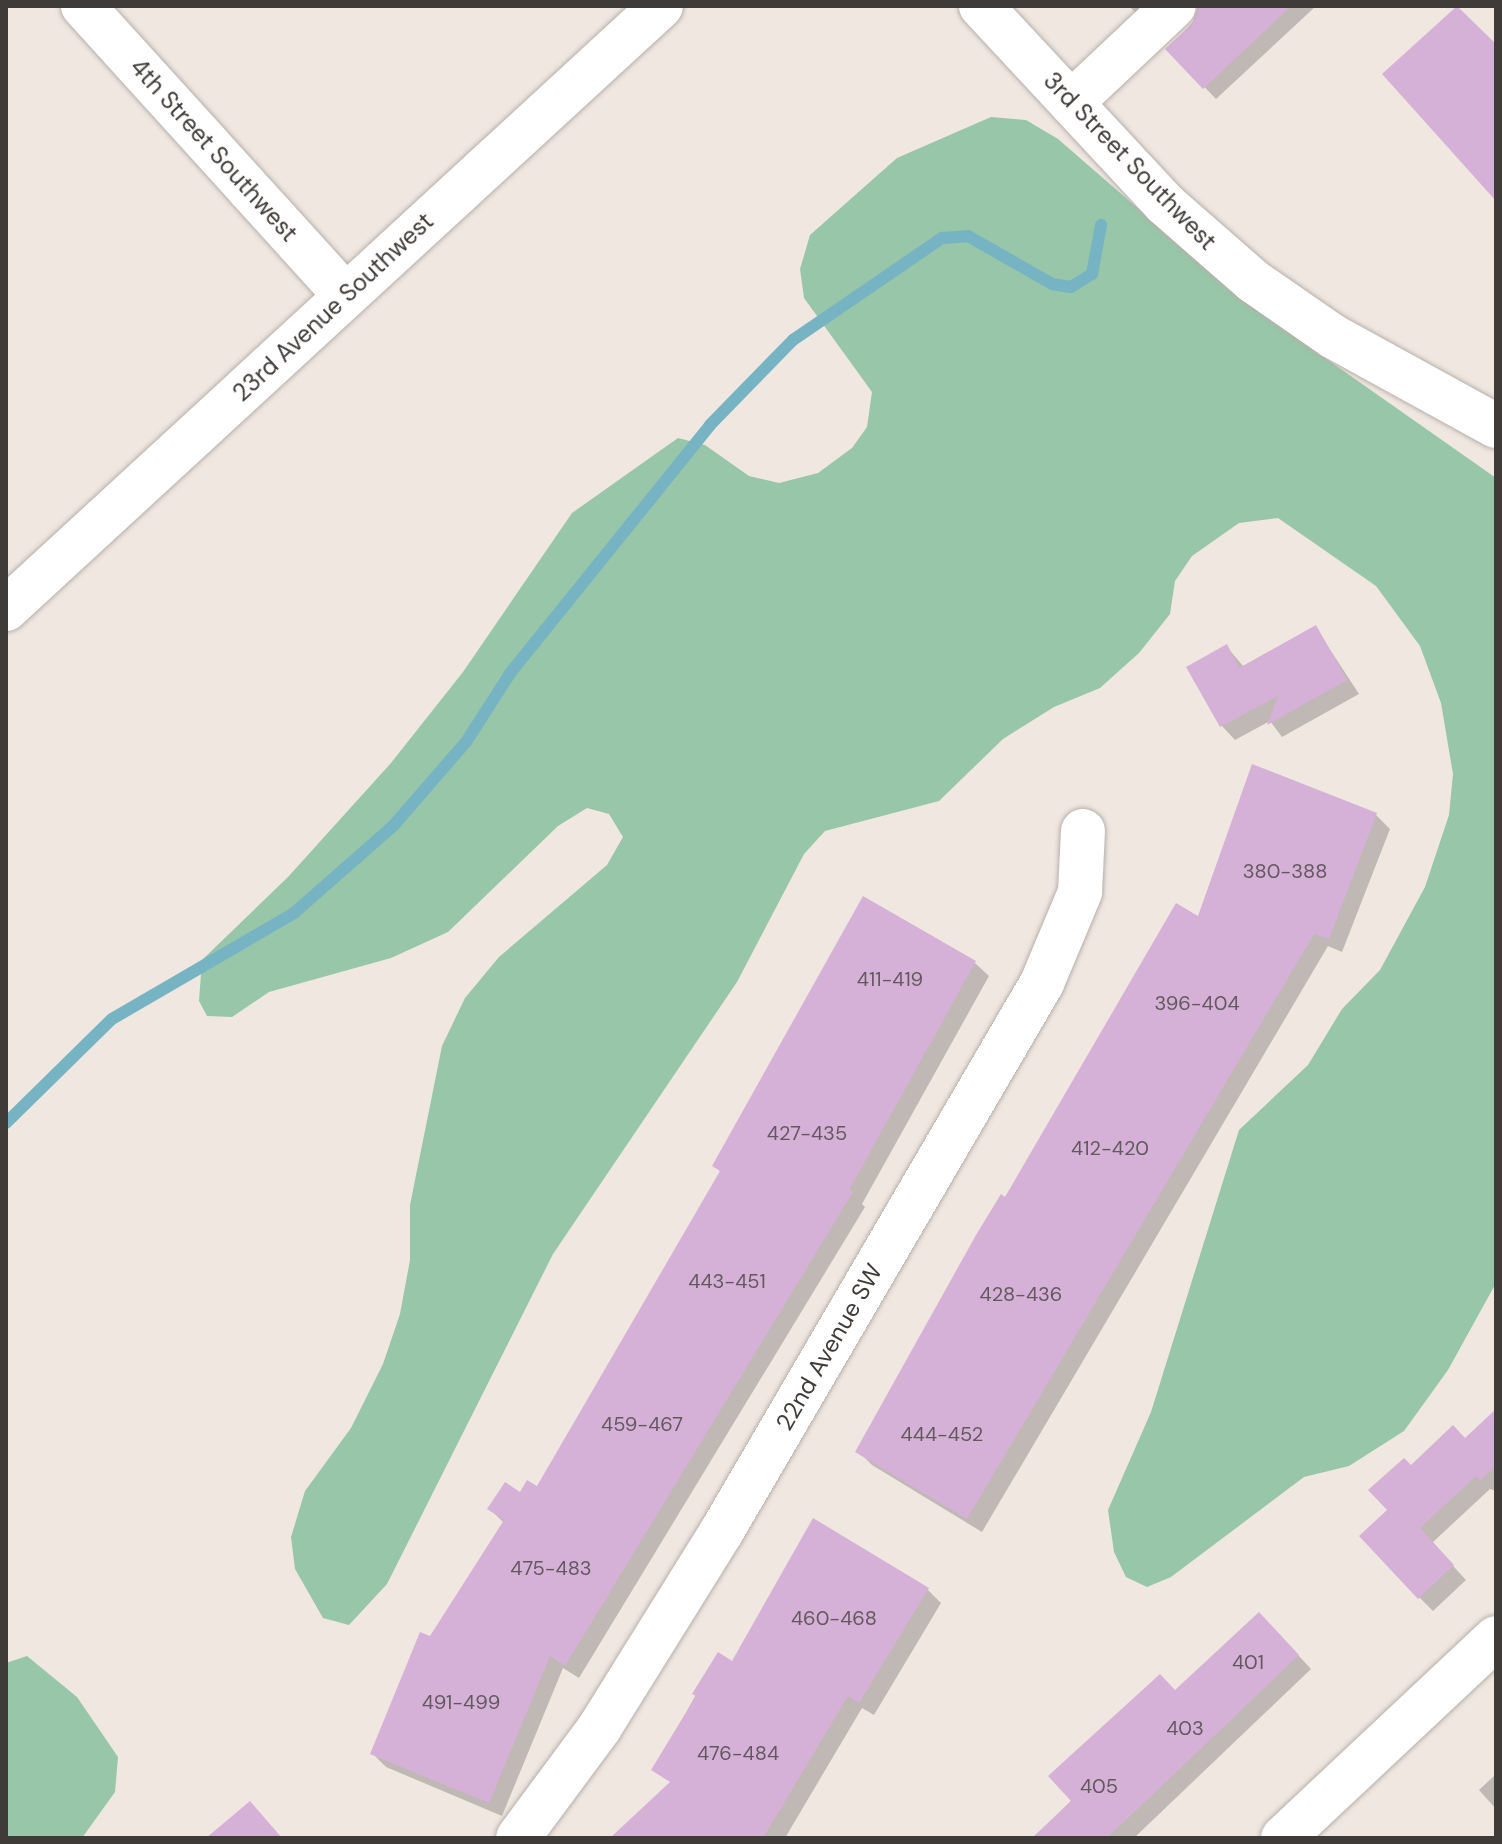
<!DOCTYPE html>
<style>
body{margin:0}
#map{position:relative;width:1502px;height:1844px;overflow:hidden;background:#f0e7e1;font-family:"DM Sans",sans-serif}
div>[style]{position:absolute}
.green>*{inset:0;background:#97c6a8}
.shadow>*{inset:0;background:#0003}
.stream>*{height:12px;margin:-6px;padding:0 6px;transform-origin:6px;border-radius:6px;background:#76b4c3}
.building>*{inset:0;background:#d5b1d7}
.roads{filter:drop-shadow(0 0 2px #b7afaa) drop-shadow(0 0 2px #b7afaa)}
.minor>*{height:44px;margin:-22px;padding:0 22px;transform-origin:22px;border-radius:22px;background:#fff}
span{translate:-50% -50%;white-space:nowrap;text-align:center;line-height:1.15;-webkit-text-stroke:6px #fff;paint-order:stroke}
.number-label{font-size:20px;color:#645860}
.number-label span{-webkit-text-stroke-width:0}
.street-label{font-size:24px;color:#3f3b39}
.frame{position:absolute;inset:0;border:8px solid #3f3b39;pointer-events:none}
</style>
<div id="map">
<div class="green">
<div style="clip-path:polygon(991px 117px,1026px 120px,1058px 139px,1247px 303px,1496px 478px,1496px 1283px,1448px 1370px,1404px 1431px,1349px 1466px,1304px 1477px,1171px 1577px,1147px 1587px,1126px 1577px,1114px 1552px,1108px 1510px,1151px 1412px,1239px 1130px,1308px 1065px,1342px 1009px,1380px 970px,1425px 887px,1449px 815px,1453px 774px,1441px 703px,1420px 646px,1376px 586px,1278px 518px,1239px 523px,1192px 556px,1175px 581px,1170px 614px,1139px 653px,1100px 688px,1054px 707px,1003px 739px,939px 801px,825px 831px,804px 854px,737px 982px,553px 1254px,387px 1584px,349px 1625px,323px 1618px,295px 1569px,291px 1537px,305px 1491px,351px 1428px,383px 1364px,400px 1314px,410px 1260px,410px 1205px,442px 1046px,465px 998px,499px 957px,607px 865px,623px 837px,609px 814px,587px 808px,558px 826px,448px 932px,391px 958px,269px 992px,232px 1017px,207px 1016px,199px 1001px,202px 960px,288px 877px,391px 763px,463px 672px,572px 513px,678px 438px,705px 445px,749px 476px,779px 483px,818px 473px,852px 448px,867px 427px,872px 392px,804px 298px,800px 269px,810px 235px,897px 158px)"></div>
<div style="clip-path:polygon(27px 1656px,77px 1697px,118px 1757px,115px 1792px,82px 1838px,6px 1838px,6px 1663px)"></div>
</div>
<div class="shadow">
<div style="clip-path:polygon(1129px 6px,1164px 6px,1145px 22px)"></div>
<div style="clip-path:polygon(1198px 6px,1316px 6px,1216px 99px,1168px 49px,1200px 14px)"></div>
<div style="clip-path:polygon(1316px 628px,1359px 694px,1282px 737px,1270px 721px,1235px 740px,1222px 726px,1226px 646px,1244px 667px)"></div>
<div style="clip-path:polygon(1376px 815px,1390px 829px,1342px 952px,1328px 946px,982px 1532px,872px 1465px,858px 1451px,1006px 1199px,1199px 919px)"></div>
<div style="clip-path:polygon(975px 963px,989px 976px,862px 1204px,865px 1207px,579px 1678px,563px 1668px,502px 1816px,386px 1767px,372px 1753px,431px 1639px,505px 1524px,490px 1509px,537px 1489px,722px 1173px,715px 1166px)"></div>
<div style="clip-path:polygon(1496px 1412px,1496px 1491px,1490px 1489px,1432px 1543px,1466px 1580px,1433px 1611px,1419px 1597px,1389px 1510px,1411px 1468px,1466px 1441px)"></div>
<div style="clip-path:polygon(927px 1589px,941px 1603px,874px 1715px,862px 1708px,785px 1838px,758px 1838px,654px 1770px,718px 1655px,733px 1664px)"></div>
<div style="clip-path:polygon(1273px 1628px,1311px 1669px,1134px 1838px,1035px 1838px,1176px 1692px)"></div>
<div style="clip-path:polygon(1496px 1774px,1496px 1809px,1479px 1790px)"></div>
</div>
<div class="stream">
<div style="left:6px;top:1123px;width:148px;rotate:-44.5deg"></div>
<div style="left:112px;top:1019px;width:211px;rotate:-30.2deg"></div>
<div style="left:294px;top:913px;width:133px;rotate:-41.3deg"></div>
<div style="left:394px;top:825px;width:110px;rotate:-49.1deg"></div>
<div style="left:466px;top:742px;width:83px;rotate:-57.3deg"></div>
<div style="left:511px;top:672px;width:317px;rotate:-51.1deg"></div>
<div style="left:710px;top:425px;width:119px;rotate:-45.7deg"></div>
<div style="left:793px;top:340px;width:181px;rotate:-34.4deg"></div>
<div style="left:942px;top:238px;width:26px;rotate:-4deg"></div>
<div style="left:968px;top:236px;width:97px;rotate:29.7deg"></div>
<div style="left:1052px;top:284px;width:19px;rotate:9deg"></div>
<div style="left:1071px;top:287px;width:25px;rotate:-32deg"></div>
<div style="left:1092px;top:274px;width:50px;rotate:-79.6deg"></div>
</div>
<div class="building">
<div style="clip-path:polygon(1198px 6px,1291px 6px,1203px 89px,1165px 49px,1192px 24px)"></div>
<div style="clip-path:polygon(1457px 6px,1496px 44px,1496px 201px,1382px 74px)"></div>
<div style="clip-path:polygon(1316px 625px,1347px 680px,1267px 725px,1278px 696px,1220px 727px,1186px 667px,1227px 644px,1239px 668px)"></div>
<div style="clip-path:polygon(1252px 764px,1377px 813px,1329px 939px,1314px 934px,967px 1519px,855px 1452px,976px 1235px,1001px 1194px,1005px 1197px,1176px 903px,1198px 916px)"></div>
<div style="clip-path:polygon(863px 896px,976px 961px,849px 1190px,853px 1192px,565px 1666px,550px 1656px,489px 1803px,370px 1754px,420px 1632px,430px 1636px,504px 1520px,487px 1509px,505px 1482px,520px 1492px,527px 1480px,537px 1486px,720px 1171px,712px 1166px)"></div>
<div style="clip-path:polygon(1496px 1409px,1496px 1465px,1480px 1481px,1476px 1476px,1420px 1528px,1454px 1565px,1418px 1599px,1359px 1536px,1387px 1510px,1368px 1490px,1404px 1458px,1411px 1465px,1453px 1425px,1465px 1438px)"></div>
<div style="clip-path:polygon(813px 1518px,929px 1588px,859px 1703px,848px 1696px,763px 1838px,610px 1838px,670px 1782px,651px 1770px,696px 1696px,692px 1694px,718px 1652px,732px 1661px)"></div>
<div style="clip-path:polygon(1259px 1612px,1299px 1655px,1107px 1838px,1032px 1838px,1071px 1801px,1048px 1776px,1160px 1674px,1175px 1690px)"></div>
<div style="clip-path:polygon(250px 1801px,282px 1838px,206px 1838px)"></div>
</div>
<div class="roads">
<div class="minor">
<div style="left:83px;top:6px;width:390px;rotate:47.8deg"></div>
<div style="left:981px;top:6px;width:270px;rotate:47.1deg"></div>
<div style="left:1165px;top:204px;width:117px;rotate:41.2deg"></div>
<div style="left:1253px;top:281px;width:98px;rotate:34.7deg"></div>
<div style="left:1334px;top:337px;width:185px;rotate:28.8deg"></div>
<div style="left:1071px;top:103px;width:141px;rotate:-43.3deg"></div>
<div style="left:6px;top:609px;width:890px;rotate:-42.63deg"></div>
<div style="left:518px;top:1838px;width:138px;rotate:-53.5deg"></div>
<div style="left:600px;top:1727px;width:231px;rotate:-58.1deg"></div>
<div style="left:722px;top:1531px;width:635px;rotate:-59.72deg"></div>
<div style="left:1042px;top:983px;width:99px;rotate:-67.3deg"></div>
<div style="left:1080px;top:892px;width:61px;rotate:-87.2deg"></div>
<div style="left:1283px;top:1838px;width:292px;rotate:-43.2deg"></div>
</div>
</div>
<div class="number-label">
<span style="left:1285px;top:871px">380-388</span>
<span style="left:890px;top:979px">411-419</span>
<span style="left:1197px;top:1003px">396-404</span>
<span style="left:807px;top:1133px">427-435</span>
<span style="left:1110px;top:1148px">412-420</span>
<span style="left:727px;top:1281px">443-451</span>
<span style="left:1021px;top:1294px">428-436</span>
<span style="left:642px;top:1424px">459-467</span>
<span style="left:942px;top:1434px">444-452</span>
<span style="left:551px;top:1568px">475-483</span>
<span style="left:834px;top:1618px">460-468</span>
<span style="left:1248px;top:1662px">401</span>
<span style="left:461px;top:1702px">491-499</span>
<span style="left:1185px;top:1728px">403</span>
<span style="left:738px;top:1753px">476-484</span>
<span style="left:1099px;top:1786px">405</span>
</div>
<div class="street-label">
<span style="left:214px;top:150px;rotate:48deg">4th Street Southwest</span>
<span style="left:1130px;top:161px;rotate:46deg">3rd Street Southwest</span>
<span style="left:333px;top:307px;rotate:-43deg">23rd Avenue Southwest</span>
<span style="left:829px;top:1347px;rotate:-60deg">22nd Avenue SW</span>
</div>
<div class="frame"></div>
</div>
